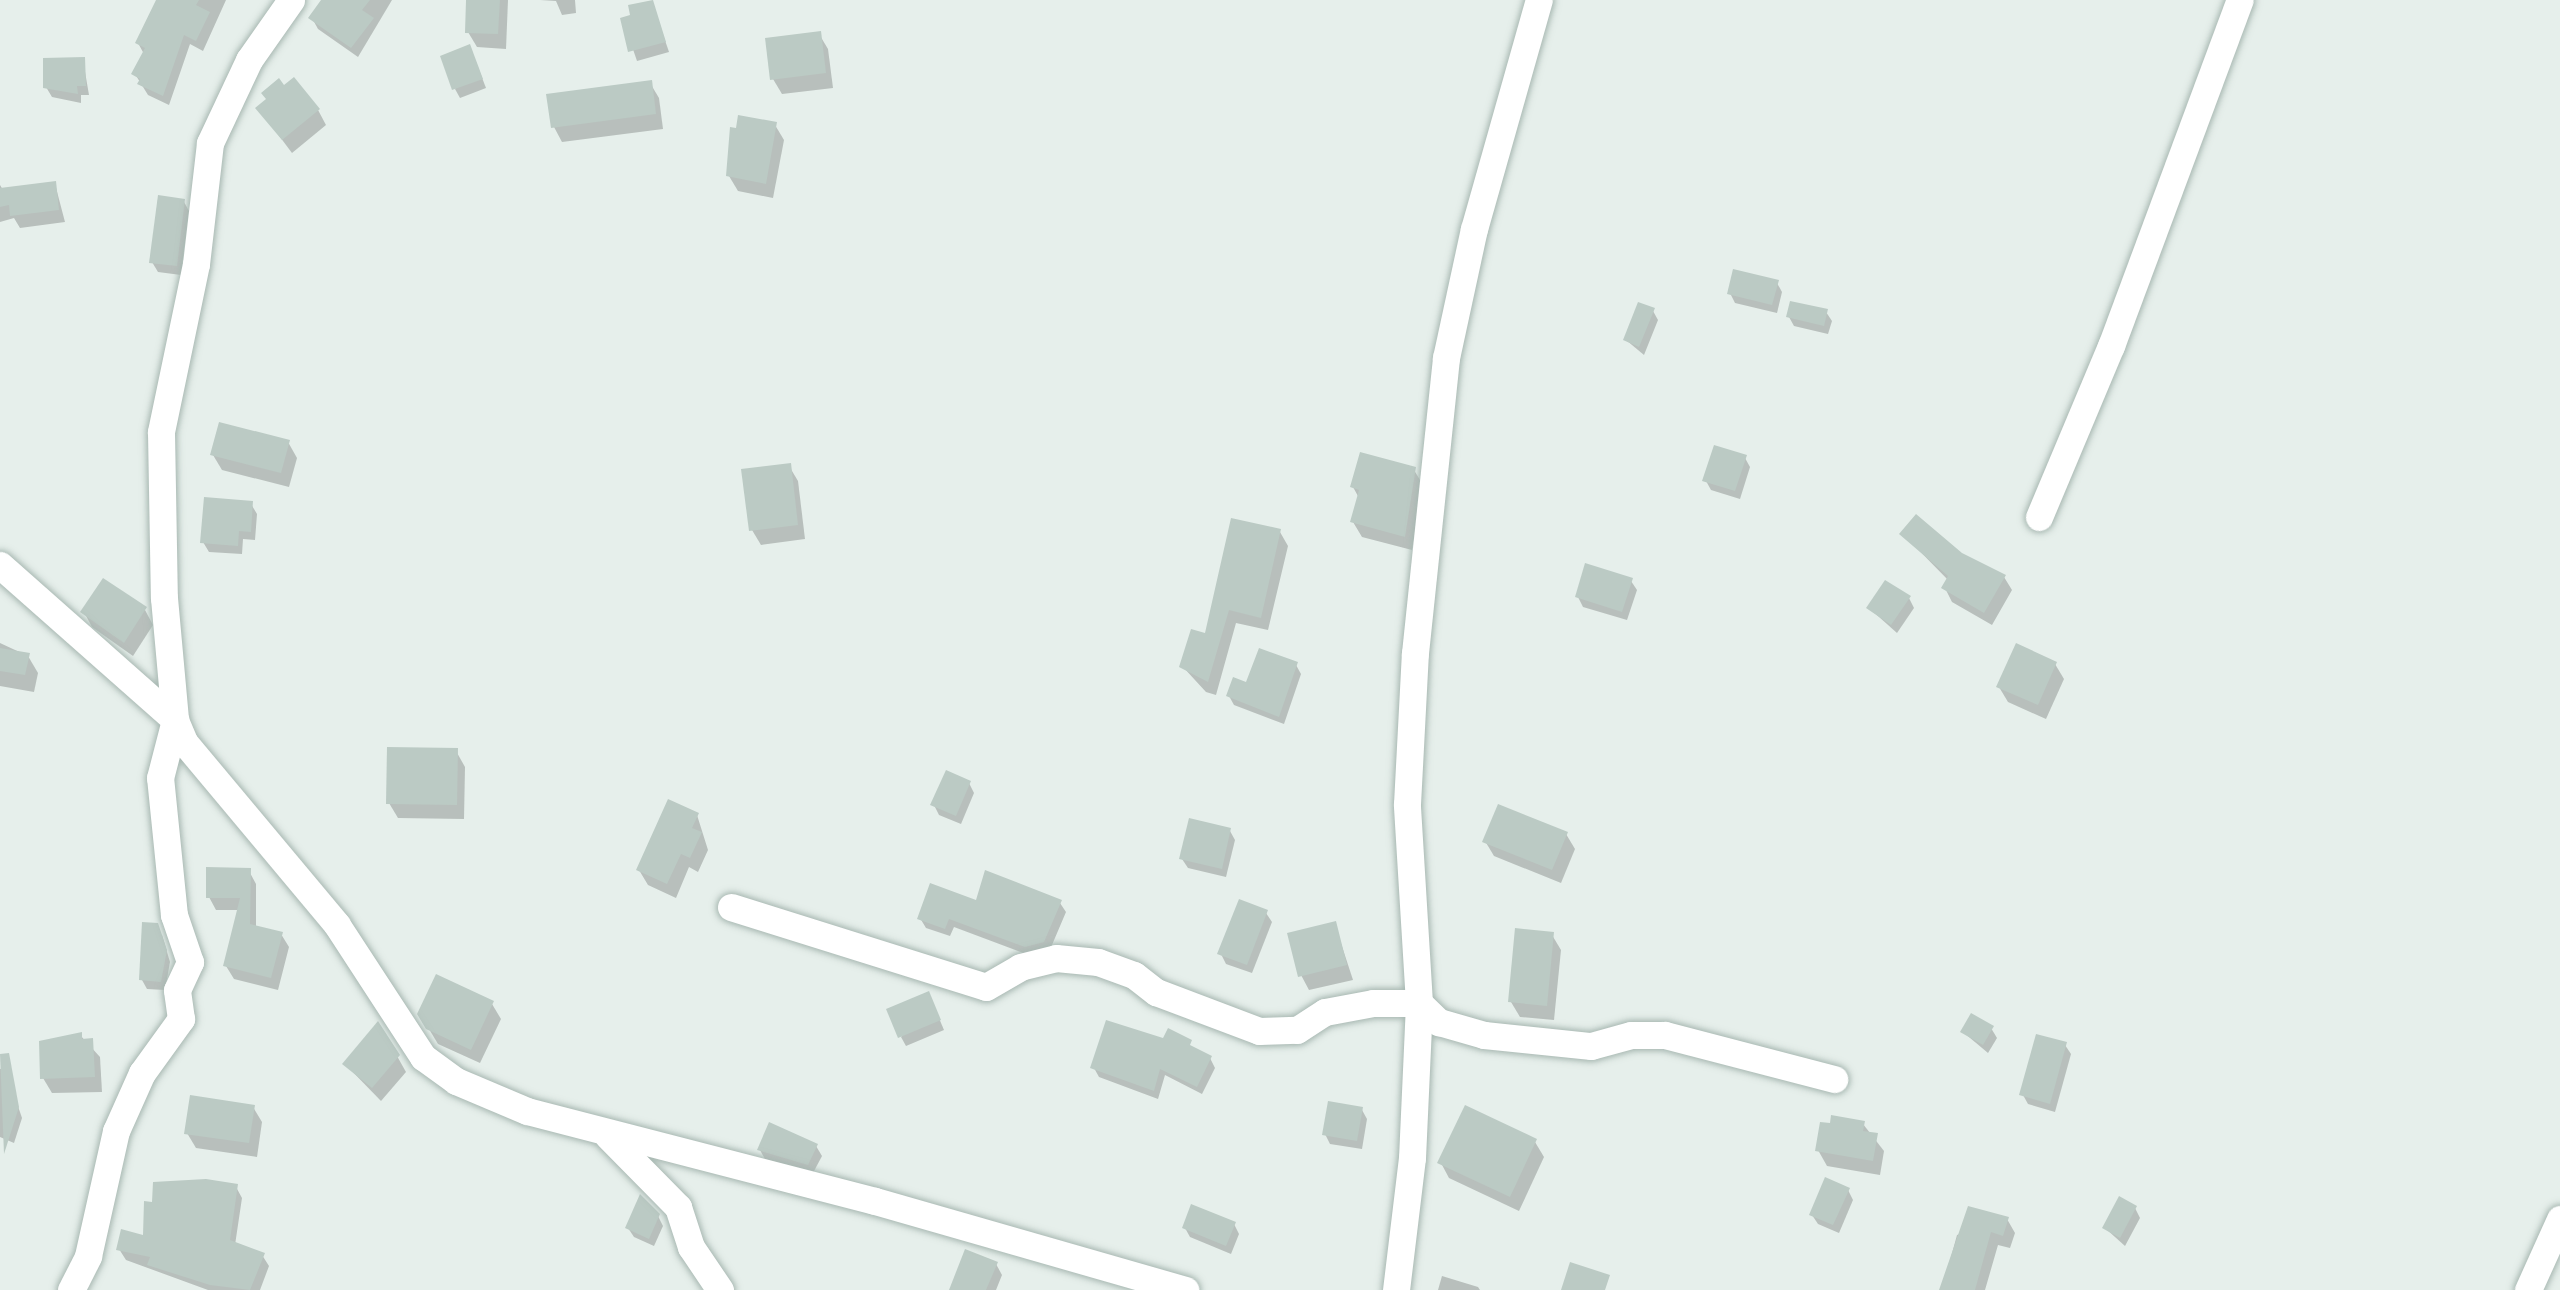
<!DOCTYPE html>
<style>
body{margin:0}
#map{position:relative;width:2560px;height:1290px;overflow:hidden;background:#e6efeb;font-family:Roboto,sans-serif}
div>[style]{position:absolute}
.shadow>*{inset:0;background:#0003}
.building>*{inset:0;background:#bbcac4}
.roads{filter:drop-shadow(0 0 3px #a8b8b2) drop-shadow(0 0 3px #a8b8b2)}
.minor>*{height:27px;margin:-13.5px;padding:0 13.5px;transform-origin:13.5px;border-radius:13.5px;background:#fff}
span{translate:-50% -50%;white-space:nowrap;text-align:center;line-height:1.15;-webkit-text-stroke:9px #f7fbf9;paint-order:stroke}
</style>
<div id="map">
<div class="shadow">
<div style="clip-path:polygon(159px 0,226px 0,203px 51px,190px 44px,169px 105px,148px 95px,135px 74px,144px 54px,138px 43px)"></div>
<div style="clip-path:polygon(324px 0,392px 0,358px 57px,318px 29px,312px 18px)"></div>
<div style="clip-path:polygon(469px 0,508px 0,506px 49px,477px 47px,468px 32px)"></div>
<div style="clip-path:polygon(540px 0,575px 0,576px 13px,562px 15px,556px 1px)"></div>
<div style="clip-path:polygon(652px 2px,669px 52px,637px 61px,623px 20px)"></div>
<div style="clip-path:polygon(819px 34px,828px 49px,833px 88px,782px 94px,773px 79px)"></div>
<div style="clip-path:polygon(474px 57px,486px 88px,460px 98px,455px 89px)"></div>
<div style="clip-path:polygon(83px 60px,89px 95px,81px 95px,81px 103px,52px 97px,46px 87px)"></div>
<div style="clip-path:polygon(650px 83px,659px 98px,663px 129px,562px 142px,554px 127px)"></div>
<div style="clip-path:polygon(284px 89px,318px 110px,326px 125px,292px 153px,259px 109px)"></div>
<div style="clip-path:polygon(775px 125px,784px 140px,773px 198px,738px 191px,729px 176px)"></div>
<div style="clip-path:polygon(55px 184px,65px 222px,20px 228px,14px 218px,0 222px,0 185px,3px 190px)"></div>
<div style="clip-path:polygon(184px 202px,189px 211px,181px 275px,158px 272px,152px 262px)"></div>
<div style="clip-path:polygon(1777px 283px,1782px 292px,1777px 313px,1735px 303px,1730px 293px)"></div>
<div style="clip-path:polygon(1653px 311px,1658px 320px,1644px 355px,1626px 340px)"></div>
<div style="clip-path:polygon(1826px 312px,1832px 321px,1828px 334px,1794px 326px,1789px 317px)"></div>
<div style="clip-path:polygon(288px 442px,297px 458px,289px 487px,222px 470px,213px 455px)"></div>
<div style="clip-path:polygon(1745px 458px,1750px 467px,1740px 499px,1711px 490px,1706px 481px)"></div>
<div style="clip-path:polygon(789px 466px,798px 481px,805px 539px,761px 545px,752px 530px)"></div>
<div style="clip-path:polygon(1414px 470px,1423px 485px,1412px 550px,1362px 537px,1353px 522px,1359px 498px,1353px 487px)"></div>
<div style="clip-path:polygon(251px 504px,257px 514px,255px 540px,243px 539px,242px 554px,209px 552px,203px 542px)"></div>
<div style="clip-path:polygon(1280px 532px,1288px 546px,1268px 630px,1236px 623px,1216px 695px,1206px 692px,1183px 667px)"></div>
<div style="clip-path:polygon(1903px 534px,2004px 577px,2012px 590px,1992px 625px,1952px 602px,1945px 588px,1949px 581px)"></div>
<div style="clip-path:polygon(1631px 581px,1637px 590px,1627px 620px,1583px 607px,1578px 597px)"></div>
<div style="clip-path:polygon(1909px 598px,1914px 608px,1897px 633px,1869px 608px)"></div>
<div style="clip-path:polygon(145px 610px,153px 625px,133px 656px,92px 627px,84px 612px)"></div>
<div style="clip-path:polygon(0 643px,28px 656px,38px 673px,34px 692px,0 686px)"></div>
<div style="clip-path:polygon(2055px 664px,2064px 679px,2046px 719px,2008px 702px,1999px 687px)"></div>
<div style="clip-path:polygon(1296px 665px,1301px 674px,1284px 724px,1234px 705px,1229px 696px)"></div>
<div style="clip-path:polygon(456px 751px,465px 767px,464px 819px,398px 818px,389px 803px)"></div>
<div style="clip-path:polygon(969px 783px,974px 793px,961px 824px,939px 815px,934px 805px)"></div>
<div style="clip-path:polygon(697px 815px,708px 850px,698px 872px,689px 867px,676px 898px,648px 885px,639px 870px)"></div>
<div style="clip-path:polygon(1230px 831px,1235px 840px,1226px 877px,1188px 868px,1182px 859px)"></div>
<div style="clip-path:polygon(1566px 834px,1575px 849px,1561px 883px,1494px 856px,1485px 841px)"></div>
<div style="clip-path:polygon(249px 871px,256px 884px,256px 928px,281px 934px,289px 947px,278px 990px,234px 979px,226px 966px,240px 910px,216px 910px,209px 897px)"></div>
<div style="clip-path:polygon(1060px 903px,1066px 912px,1049px 952px,1031px 956px,954px 927px,950px 936px,926px 928px,920px 918px,978px 904px)"></div>
<div style="clip-path:polygon(1266px 913px,1272px 922px,1252px 973px,1226px 964px,1221px 954px)"></div>
<div style="clip-path:polygon(1335px 925px,1353px 980px,1309px 990px,1301px 975px)"></div>
<div style="clip-path:polygon(162px 935px,170px 962px,165px 990px,147px 989px,142px 980px)"></div>
<div style="clip-path:polygon(1552px 935px,1561px 950px,1554px 1020px,1520px 1017px,1511px 1002px)"></div>
<div style="clip-path:polygon(492px 1004px,501px 1019px,480px 1063px,438px 1044px,420px 1014px)"></div>
<div style="clip-path:polygon(933px 1004px,944px 1030px,906px 1046px,901px 1037px)"></div>
<div style="clip-path:polygon(1991px 1028px,1997px 1038px,1988px 1053px,1963px 1032px)"></div>
<div style="clip-path:polygon(80px 1035px,100px 1057px,102px 1092px,52px 1093px,43px 1078px)"></div>
<div style="clip-path:polygon(2065px 1045px,2071px 1054px,2055px 1112px,2028px 1104px,2023px 1095px)"></div>
<div style="clip-path:polygon(397px 1056px,406px 1072px,381px 1101px,346px 1065px)"></div>
<div style="clip-path:polygon(1210px 1058px,1215px 1068px,1202px 1094px,1165px 1075px,1158px 1099px,1099px 1077px,1094px 1068px)"></div>
<div style="clip-path:polygon(5px 1068px,22px 1118px,14px 1143px,0 1137px,0 1069px)"></div>
<div style="clip-path:polygon(253px 1107px,262px 1122px,257px 1157px,196px 1148px,187px 1133px)"></div>
<div style="clip-path:polygon(1362px 1110px,1367px 1119px,1362px 1149px,1330px 1144px,1325px 1134px)"></div>
<div style="clip-path:polygon(1863px 1124px,1884px 1151px,1880px 1175px,1827px 1166px,1818px 1150px)"></div>
<div style="clip-path:polygon(1535px 1142px,1544px 1157px,1519px 1211px,1449px 1178px,1441px 1163px)"></div>
<div style="clip-path:polygon(816px 1146px,822px 1156px,813px 1173px,765px 1159px,760px 1150px)"></div>
<div style="clip-path:polygon(236px 1187px,242px 1198px,235px 1245px,262px 1255px,269px 1266px,260px 1290px,208px 1290px,126px 1260px,119px 1249px)"></div>
<div style="clip-path:polygon(1848px 1190px,1853px 1200px,1839px 1233px,1818px 1224px,1812px 1215px)"></div>
<div style="clip-path:polygon(2135px 1208px,2140px 1218px,2125px 1246px,2105px 1228px)"></div>
<div style="clip-path:polygon(658px 1216px,663px 1226px,654px 1246px,634px 1237px,628px 1228px)"></div>
<div style="clip-path:polygon(2007px 1219px,2015px 1233px,2010px 1248px,1998px 1245px,1985px 1290px,1942px 1290px,1957px 1235px)"></div>
<div style="clip-path:polygon(1234px 1224px,1239px 1234px,1231px 1254px,1190px 1237px,1185px 1228px)"></div>
<div style="clip-path:polygon(996px 1264px,1002px 1275px,996px 1290px,952px 1290px)"></div>
<div style="clip-path:polygon(1442px 1276px,1478px 1287px,1480px 1290px,1438px 1290px)"></div>
</div>
<div class="building">
<div style="clip-path:polygon(156px 0,199px 0,196px 5px,210px 12px,196px 41px,184px 35px,163px 96px,137px 84px,140px 79px,131px 74px,145px 48px,135px 43px)"></div>
<div style="clip-path:polygon(321px 0,370px 0,362px 10px,374px 18px,351px 48px,308px 18px)"></div>
<div style="clip-path:polygon(466px 0,500px 0,498px 34px,465px 33px)"></div>
<div style="clip-path:polygon(653px 0,666px 42px,628px 52px,620px 18px,630px 15px,628px 5px)"></div>
<div style="clip-path:polygon(821px 31px,826px 73px,770px 80px,765px 38px)"></div>
<div style="clip-path:polygon(470px 44px,483px 79px,452px 90px,440px 56px)"></div>
<div style="clip-path:polygon(85px 57px,86px 86px,77px 86px,78px 94px,43px 88px,43px 58px)"></div>
<div style="clip-path:polygon(294px 77px,320px 109px,282px 140px,255px 108px,266px 99px,261px 93px,279px 78px,284px 85px)"></div>
<div style="clip-path:polygon(652px 80px,656px 114px,551px 128px,546px 94px)"></div>
<div style="clip-path:polygon(738px 115px,777px 122px,766px 184px,726px 176px,730px 127px,736px 128px)"></div>
<div style="clip-path:polygon(56px 181px,59px 210px,10px 216px,9px 205px,0 207px,0 188px)"></div>
<div style="clip-path:polygon(158px 195px,185px 199px,177px 266px,149px 263px)"></div>
<div style="clip-path:polygon(1733px 269px,1779px 280px,1772px 305px,1727px 294px)"></div>
<div style="clip-path:polygon(1790px 301px,1828px 309px,1824px 326px,1786px 317px)"></div>
<div style="clip-path:polygon(1638px 302px,1655px 308px,1639px 347px,1623px 340px)"></div>
<div style="clip-path:polygon(219px 422px,290px 440px,281px 473px,210px 455px)"></div>
<div style="clip-path:polygon(1714px 445px,1747px 455px,1735px 491px,1702px 481px)"></div>
<div style="clip-path:polygon(1360px 452px,1416px 467px,1405px 537px,1350px 522px,1359px 490px,1350px 487px)"></div>
<div style="clip-path:polygon(791px 463px,798px 525px,749px 531px,741px 469px)"></div>
<div style="clip-path:polygon(204px 497px,253px 501px,251px 532px,239px 531px,238px 546px,200px 543px)"></div>
<div style="clip-path:polygon(1916px 514px,1962px 553px,2006px 575px,1984px 613px,1941px 588px,1948px 576px,1899px 534px)"></div>
<div style="clip-path:polygon(1231px 518px,1281px 529px,1261px 618px,1229px 610px,1208px 682px,1179px 667px,1191px 629px,1205px 633px)"></div>
<div style="clip-path:polygon(1585px 563px,1633px 578px,1622px 612px,1575px 597px)"></div>
<div style="clip-path:polygon(103px 578px,147px 607px,124px 643px,80px 612px)"></div>
<div style="clip-path:polygon(1885px 580px,1911px 596px,1891px 625px,1866px 608px)"></div>
<div style="clip-path:polygon(2016px 643px,2057px 662px,2038px 705px,1996px 687px)"></div>
<div style="clip-path:polygon(0 648px,30px 653px,25px 675px,0 671px)"></div>
<div style="clip-path:polygon(1259px 648px,1298px 662px,1279px 717px,1226px 696px,1233px 677px,1246px 682px)"></div>
<div style="clip-path:polygon(387px 747px,458px 748px,457px 805px,386px 804px)"></div>
<div style="clip-path:polygon(946px 770px,971px 781px,956px 816px,930px 805px)"></div>
<div style="clip-path:polygon(668px 799px,699px 813px,692px 828px,702px 832px,690px 858px,681px 854px,667px 884px,636px 870px)"></div>
<div style="clip-path:polygon(1498px 804px,1568px 832px,1552px 870px,1482px 842px)"></div>
<div style="clip-path:polygon(1189px 818px,1231px 828px,1222px 869px,1179px 859px)"></div>
<div style="clip-path:polygon(206px 867px,251px 868px,250px 924px,283px 932px,271px 978px,223px 966px,240px 898px,206px 898px)"></div>
<div style="clip-path:polygon(985px 870px,1062px 900px,1044px 942px,1025px 947px,949px 919px,945px 929px,917px 919px,930px 883px,976px 900px)"></div>
<div style="clip-path:polygon(1239px 899px,1268px 910px,1247px 965px,1217px 954px)"></div>
<div style="clip-path:polygon(1336px 921px,1347px 965px,1298px 977px,1287px 933px)"></div>
<div style="clip-path:polygon(142px 922px,158px 923px,167px 950px,161px 982px,139px 980px)"></div>
<div style="clip-path:polygon(1515px 928px,1554px 932px,1547px 1006px,1508px 1002px)"></div>
<div style="clip-path:polygon(436px 974px,494px 1001px,471px 1050px,426px 1029px,417px 1014px)"></div>
<div style="clip-path:polygon(929px 991px,941px 1020px,898px 1038px,886px 1009px)"></div>
<div style="clip-path:polygon(1971px 1013px,1994px 1026px,1983px 1045px,1960px 1032px)"></div>
<div style="clip-path:polygon(1106px 1020px,1163px 1038px,1168px 1028px,1192px 1040px,1190px 1045px,1212px 1056px,1197px 1087px,1160px 1069px,1154px 1091px,1090px 1068px)"></div>
<div style="clip-path:polygon(378px 1021px,400px 1055px,372px 1088px,342px 1064px)"></div>
<div style="clip-path:polygon(82px 1032px,82px 1039px,93px 1038px,95px 1077px,40px 1079px,39px 1041px)"></div>
<div style="clip-path:polygon(2036px 1034px,2067px 1042px,2050px 1104px,2019px 1095px)"></div>
<div style="clip-path:polygon(9px 1053px,19px 1107px,4px 1154px,0 1054px)"></div>
<div style="clip-path:polygon(190px 1095px,255px 1105px,249px 1143px,184px 1134px)"></div>
<div style="clip-path:polygon(1328px 1101px,1363px 1107px,1357px 1141px,1322px 1135px)"></div>
<div style="clip-path:polygon(1465px 1105px,1537px 1139px,1510px 1197px,1437px 1163px)"></div>
<div style="clip-path:polygon(1831px 1115px,1865px 1121px,1863px 1131px,1878px 1133px,1873px 1161px,1815px 1151px,1820px 1122px,1830px 1123px)"></div>
<div style="clip-path:polygon(769px 1122px,818px 1144px,808px 1165px,757px 1150px)"></div>
<div style="clip-path:polygon(1825px 1177px,1850px 1188px,1833px 1225px,1809px 1215px)"></div>
<div style="clip-path:polygon(206px 1179px,238px 1184px,230px 1240px,265px 1253px,250px 1290px,210px 1285px,147px 1265px,150px 1257px,116px 1250px,121px 1229px,143px 1235px,144px 1201px,152px 1202px,153px 1182px)"></div>
<div style="clip-path:polygon(640px 1194px,660px 1214px,649px 1239px,625px 1228px)"></div>
<div style="clip-path:polygon(2119px 1196px,2137px 1206px,2120px 1238px,2102px 1228px)"></div>
<div style="clip-path:polygon(1191px 1204px,1236px 1222px,1226px 1246px,1182px 1228px)"></div>
<div style="clip-path:polygon(1968px 1206px,2009px 1217px,2003px 1236px,1991px 1232px,1975px 1290px,1939px 1290px)"></div>
<div style="clip-path:polygon(965px 1249px,998px 1262px,986px 1290px,949px 1290px)"></div>
<div style="clip-path:polygon(1570px 1262px,1610px 1275px,1605px 1290px,1561px 1290px)"></div>
</div>
<div class="roads">
<div class="minor">
<div style="left:291px;top:0;width:73px;rotate:125deg"></div>
<div style="left:249px;top:60px;width:92px;rotate:115.2deg"></div>
<div style="left:210px;top:143px;width:122px;rotate:96.6deg"></div>
<div style="left:196px;top:264px;width:172px;rotate:101.8deg"></div>
<div style="left:161px;top:432px;width:166px;rotate:89deg"></div>
<div style="left:164px;top:598px;width:122px;rotate:84.8deg"></div>
<div style="left:175px;top:720px;width:25px;rotate:67deg"></div>
<div style="left:185px;top:743px;width:237px;rotate:50.1deg"></div>
<div style="left:337px;top:925px;width:158px;rotate:56.9deg"></div>
<div style="left:423px;top:1057px;width:41px;rotate:36deg"></div>
<div style="left:456px;top:1081px;width:77px;rotate:22.9deg"></div>
<div style="left:527px;top:1111px;width:359px;rotate:14.5deg"></div>
<div style="left:875px;top:1201px;width:323px;rotate:16deg"></div>
<div style="left:2039px;top:517px;width:186px;rotate:-67.2deg"></div>
<div style="left:2111px;top:346px;width:369px;rotate:-69.6deg"></div>
<div style="left:0;top:565px;width:234px;rotate:41.5deg"></div>
<div style="left:731px;top:907px;width:267px;rotate:17.4deg"></div>
<div style="left:986px;top:987px;width:39px;rotate:-30deg"></div>
<div style="left:1020px;top:967px;width:37px;rotate:-14deg"></div>
<div style="left:1056px;top:958px;width:42px;rotate:5.4deg"></div>
<div style="left:1098px;top:962px;width:38px;rotate:20deg"></div>
<div style="left:1134px;top:975px;width:28px;rotate:38deg"></div>
<div style="left:1156px;top:992px;width:110px;rotate:20.7deg"></div>
<div style="left:1259px;top:1031px;width:38px;rotate:-2deg"></div>
<div style="left:1297px;top:1030px;width:33px;rotate:-33deg"></div>
<div style="left:1325px;top:1012px;width:49px;rotate:-10.6deg"></div>
<div style="left:1373px;top:1003px;width:46px"></div>
<div style="left:1419px;top:1003px;width:28px;rotate:44deg"></div>
<div style="left:1439px;top:1022px;width:47px;rotate:16.1deg"></div>
<div style="left:1484px;top:1035px;width:108px;rotate:5.9deg"></div>
<div style="left:1591px;top:1046px;width:41px;rotate:-15.4deg"></div>
<div style="left:1631px;top:1035px;width:34px"></div>
<div style="left:1665px;top:1035px;width:175px;rotate:14.6deg"></div>
<div style="left:608px;top:1136px;width:100px;rotate:45.4deg"></div>
<div style="left:678px;top:1207px;width:42px;rotate:72deg"></div>
<div style="left:691px;top:1247px;width:52px;rotate:56deg"></div>
<div style="left:71px;top:1290px;width:38px;rotate:-63deg"></div>
<div style="left:88px;top:1256px;width:128px;rotate:-77.4deg"></div>
<div style="left:116px;top:1131px;width:64px;rotate:-65.9deg"></div>
<div style="left:142px;top:1073px;width:67px;rotate:-54.2deg"></div>
<div style="left:181px;top:1019px;width:29px;rotate:-98deg"></div>
<div style="left:177px;top:990px;width:31px;rotate:-65deg"></div>
<div style="left:190px;top:962px;width:50px;rotate:-108.8deg"></div>
<div style="left:174px;top:915px;width:138px;rotate:-95.8deg"></div>
<div style="left:160px;top:778px;width:60px;rotate:-75.5deg"></div>
<div style="left:1396px;top:1290px;width:133px;rotate:-83.1deg"></div>
<div style="left:1412px;top:1158px;width:155px;rotate:-87.4deg"></div>
<div style="left:1419px;top:1003px;width:199px;rotate:-93.5deg"></div>
<div style="left:1407px;top:804px;width:151px;rotate:-87deg"></div>
<div style="left:1415px;top:653px;width:297px;rotate:-84deg"></div>
<div style="left:1446px;top:358px;width:132px;rotate:-77.8deg"></div>
<div style="left:1474px;top:229px;width:238px;rotate:-74.2deg"></div>
<div style="left:2528px;top:1290px;width:78px;rotate:-65.7deg"></div>
</div>
</div>
</div>
